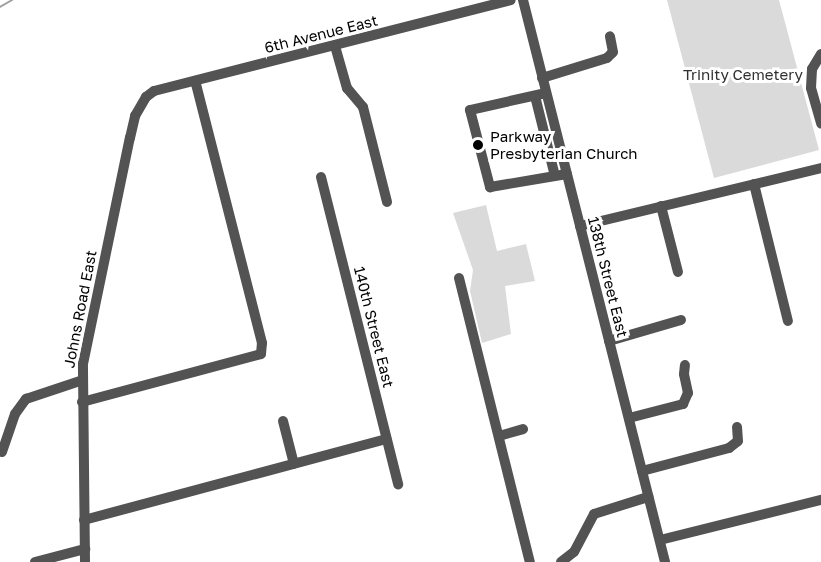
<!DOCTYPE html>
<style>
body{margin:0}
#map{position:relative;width:821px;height:562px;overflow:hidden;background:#fff;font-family:"Golos Text",sans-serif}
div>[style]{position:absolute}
.green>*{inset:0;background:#dadada}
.stream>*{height:2px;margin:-1px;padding:0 1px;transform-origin:1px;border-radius:1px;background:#a1a1a1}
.minor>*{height:10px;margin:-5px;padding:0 5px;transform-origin:5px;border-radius:5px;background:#535353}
.dots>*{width:16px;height:16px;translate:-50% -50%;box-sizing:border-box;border:3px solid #fff;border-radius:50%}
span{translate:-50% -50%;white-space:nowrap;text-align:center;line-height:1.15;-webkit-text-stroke:6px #fff;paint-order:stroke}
.street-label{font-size:15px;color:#000}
.park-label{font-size:15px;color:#313131}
.poi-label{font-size:15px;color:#000}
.left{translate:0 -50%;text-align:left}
</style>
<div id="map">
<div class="green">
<div style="clip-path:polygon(667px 0,779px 0,819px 150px,714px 178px)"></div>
<div style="clip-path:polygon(486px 205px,497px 251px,526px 244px,535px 281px,505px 286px,511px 334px,482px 343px,470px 291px,473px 270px,453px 213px)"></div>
</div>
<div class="stream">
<div style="left:0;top:7px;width:14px;rotate:-30deg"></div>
</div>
<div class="minor">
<div style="left:523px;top:0;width:580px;rotate:75.82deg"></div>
<div style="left:335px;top:46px;width:44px;rotate:74.1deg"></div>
<div style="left:347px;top:88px;width:25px;rotate:50deg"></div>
<div style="left:363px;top:107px;width:98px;rotate:75.8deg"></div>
<div style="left:821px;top:54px;width:17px;rotate:121deg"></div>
<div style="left:812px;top:69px;width:19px;rotate:93deg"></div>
<div style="left:811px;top:88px;width:37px;rotate:74deg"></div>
<div style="left:542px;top:78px;width:68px;rotate:-17.1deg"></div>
<div style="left:607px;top:58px;width:8px;rotate:-45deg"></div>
<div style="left:613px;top:52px;width:16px;rotate:-101deg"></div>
<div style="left:546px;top:93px;width:78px;rotate:167.4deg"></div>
<div style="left:470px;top:110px;width:80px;rotate:75.4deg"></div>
<div style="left:490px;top:187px;width:78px;rotate:-9.6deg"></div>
<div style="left:535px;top:96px;width:82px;rotate:76deg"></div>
<div style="left:321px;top:177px;width:317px;rotate:75.9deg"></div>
<div style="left:754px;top:184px;width:141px;rotate:76.1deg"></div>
<div style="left:661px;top:206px;width:68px;rotate:75.6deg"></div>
<div style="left:580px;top:226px;width:248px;rotate:-13.5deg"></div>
<div style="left:459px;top:278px;width:293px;rotate:76deg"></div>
<div style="left:609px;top:341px;width:75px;rotate:-16.3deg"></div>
<div style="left:82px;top:402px;width:185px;rotate:-15deg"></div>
<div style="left:261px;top:354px;width:11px;rotate:-85deg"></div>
<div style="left:262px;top:343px;width:270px;rotate:-104.3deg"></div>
<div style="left:629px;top:418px;width:56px;rotate:-14.5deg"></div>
<div style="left:683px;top:404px;width:12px;rotate:-66deg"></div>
<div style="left:688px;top:393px;width:19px;rotate:-102deg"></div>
<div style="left:684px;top:374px;width:9px;rotate:-84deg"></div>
<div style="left:283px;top:421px;width:44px;rotate:75.7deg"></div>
<div style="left:499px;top:436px;width:25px;rotate:-16deg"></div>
<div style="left:2px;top:452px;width:40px;rotate:-71.1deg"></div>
<div style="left:15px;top:414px;width:19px;rotate:-54deg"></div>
<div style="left:26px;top:399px;width:60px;rotate:-18.4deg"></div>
<div style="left:642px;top:471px;width:90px;rotate:-14.8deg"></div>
<div style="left:729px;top:448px;width:11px;rotate:-38deg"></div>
<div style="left:738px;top:441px;width:14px;rotate:-94deg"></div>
<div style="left:84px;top:520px;width:313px;rotate:-15deg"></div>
<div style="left:660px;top:540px;width:166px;rotate:-14deg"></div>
<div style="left:35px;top:562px;width:52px;rotate:-14.6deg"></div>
<div style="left:85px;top:562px;width:198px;rotate:-90.6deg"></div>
<div style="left:83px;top:364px;width:231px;rotate:-78.3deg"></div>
<div style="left:130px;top:138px;width:23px;rotate:-77deg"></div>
<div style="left:135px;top:116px;width:22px;rotate:-60deg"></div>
<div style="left:146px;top:97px;width:10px;rotate:-37deg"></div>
<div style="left:154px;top:91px;width:368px;rotate:-14.3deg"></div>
<div style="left:561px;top:562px;width:16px;rotate:-38deg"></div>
<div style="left:574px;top:552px;width:43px;rotate:-62.2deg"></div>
<div style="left:594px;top:514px;width:57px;rotate:-17.5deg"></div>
</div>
<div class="dots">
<div style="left:478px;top:145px;background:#000"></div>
</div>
<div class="street-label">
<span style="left:321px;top:34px;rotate:-14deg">6th Avenue East</span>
<span style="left:608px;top:277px;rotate:76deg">138th Street East</span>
<span style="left:80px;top:309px;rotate:-79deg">Johns Road East</span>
<span style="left:374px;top:327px;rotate:76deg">140th Street East</span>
</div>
<div class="park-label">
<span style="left:743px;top:75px">Trinity Cemetery</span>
</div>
<div class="poi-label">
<span class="left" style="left:490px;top:145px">Parkway<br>Presbyterian Church</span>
</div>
</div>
